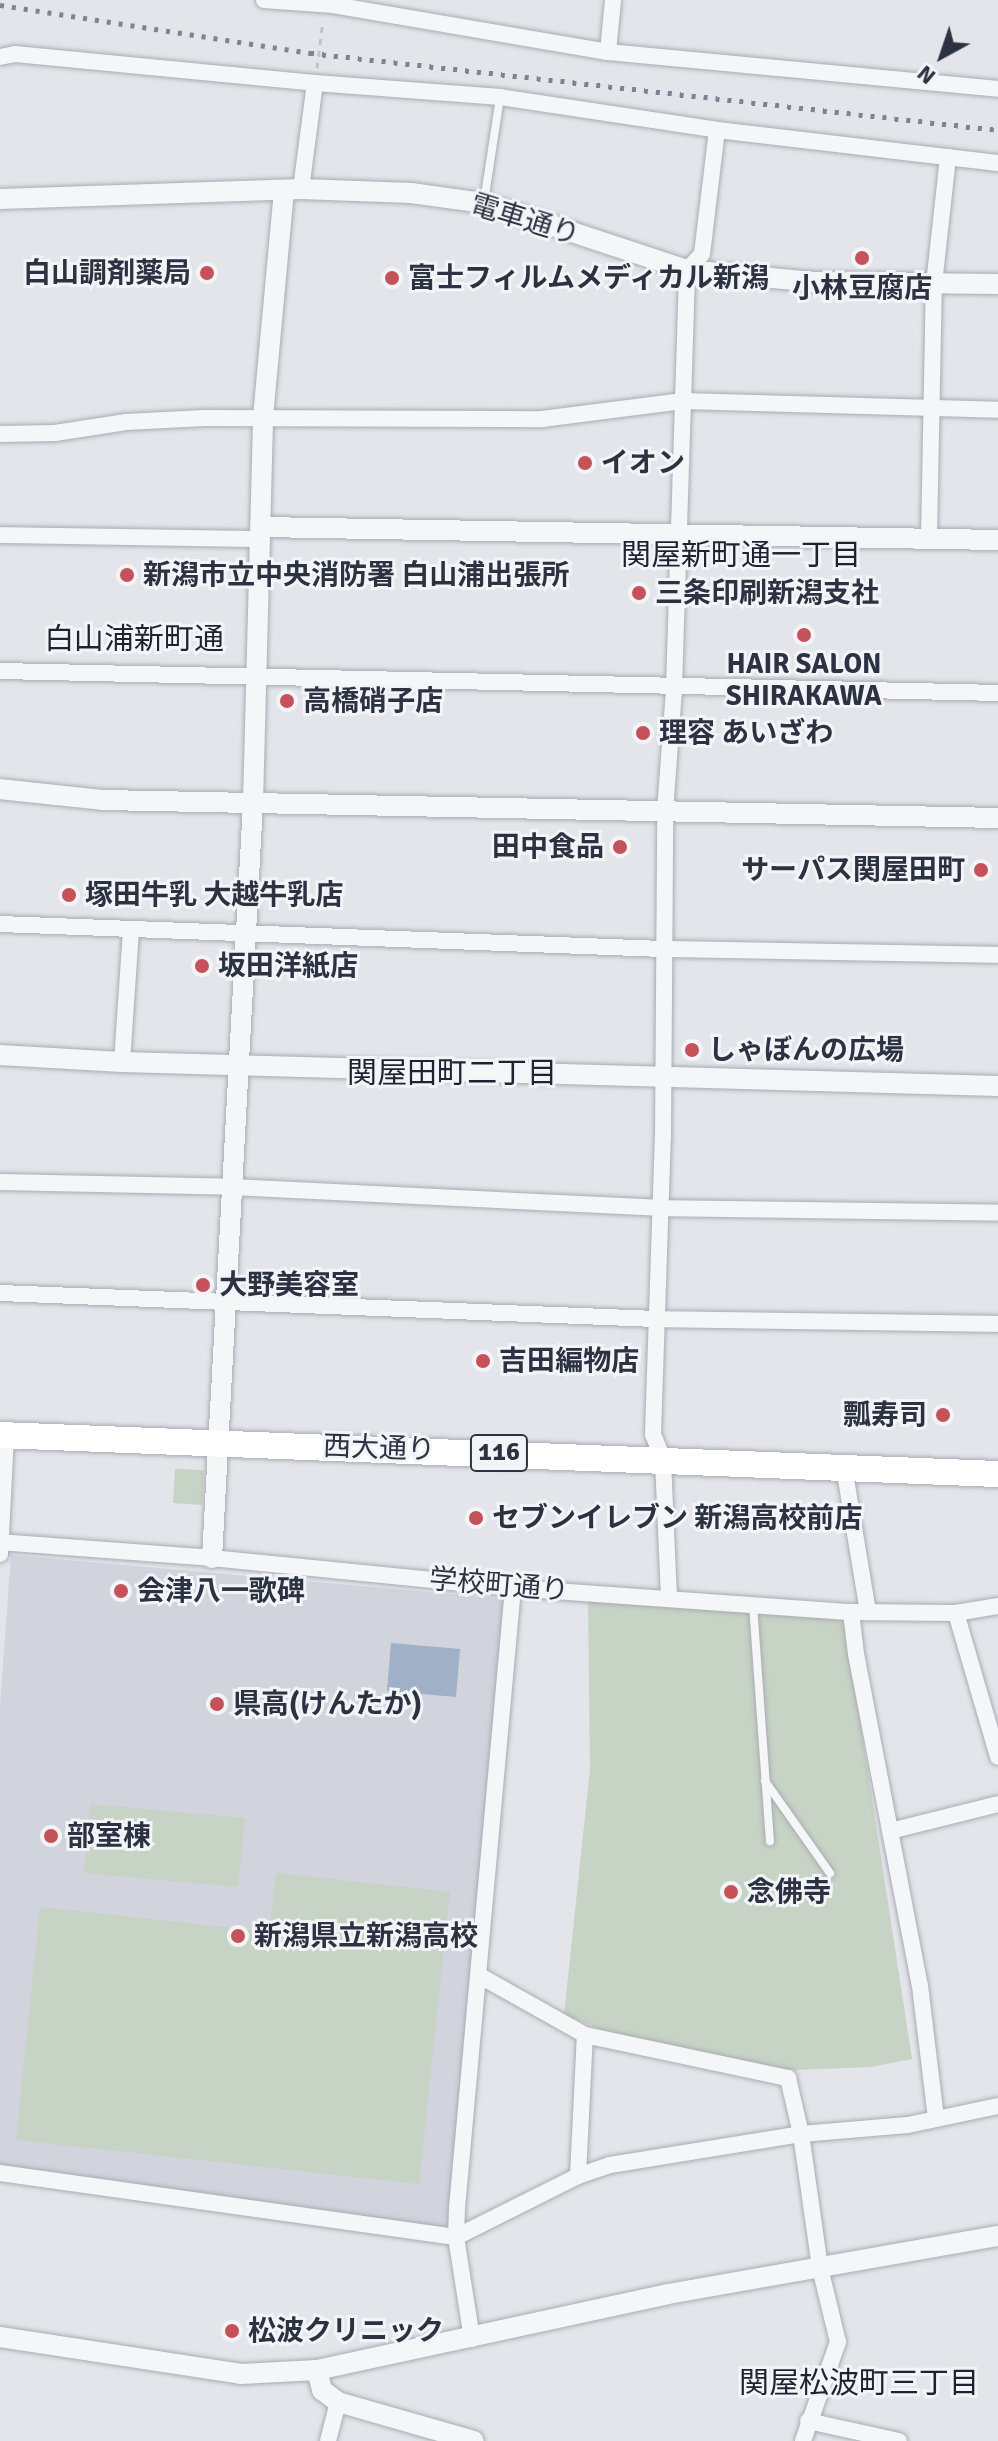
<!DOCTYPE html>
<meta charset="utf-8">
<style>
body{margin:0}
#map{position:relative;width:998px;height:2441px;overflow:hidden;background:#e3e5ea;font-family:Signika,"Noto Sans JP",sans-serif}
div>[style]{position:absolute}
.built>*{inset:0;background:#d1d4dc}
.green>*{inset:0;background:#c7d3c4}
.water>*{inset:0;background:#a0b0c7}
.path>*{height:3px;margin-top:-1.5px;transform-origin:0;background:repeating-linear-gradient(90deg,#c1c3c8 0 6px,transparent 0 12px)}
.roads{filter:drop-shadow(0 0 2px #a8acb4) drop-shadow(0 0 2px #a8acb4)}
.service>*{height:8px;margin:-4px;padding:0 4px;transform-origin:4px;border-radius:4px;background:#f5f6f8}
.minor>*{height:16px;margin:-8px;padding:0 8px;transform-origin:8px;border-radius:8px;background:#f5f6f8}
.tertiary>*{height:20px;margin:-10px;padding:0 10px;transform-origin:10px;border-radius:10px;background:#f5f6f8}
.trunk>*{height:26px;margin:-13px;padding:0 13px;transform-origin:13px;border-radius:13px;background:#fff}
.rail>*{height:5px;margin-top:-2.5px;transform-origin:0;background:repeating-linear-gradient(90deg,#7d8392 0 4px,transparent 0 12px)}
.dots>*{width:22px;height:22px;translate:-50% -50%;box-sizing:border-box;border:4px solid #f2f4f7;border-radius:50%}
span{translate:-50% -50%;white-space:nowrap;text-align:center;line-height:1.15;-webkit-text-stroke:6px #f2f4f7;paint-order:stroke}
.shield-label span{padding:2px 6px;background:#f2f4f7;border:2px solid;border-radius:6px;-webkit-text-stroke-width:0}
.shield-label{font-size:26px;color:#2c3241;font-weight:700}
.street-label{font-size:28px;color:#2c3241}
.poi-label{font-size:28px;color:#2c3241;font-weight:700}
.right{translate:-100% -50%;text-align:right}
.left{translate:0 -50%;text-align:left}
.neighbourhood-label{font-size:30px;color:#1e2332}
.north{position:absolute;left:902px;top:16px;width:80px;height:80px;-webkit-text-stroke:6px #f2f4f7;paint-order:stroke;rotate:220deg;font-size:22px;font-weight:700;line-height:32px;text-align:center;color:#2c3241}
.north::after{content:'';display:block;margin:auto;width:28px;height:36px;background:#2c3241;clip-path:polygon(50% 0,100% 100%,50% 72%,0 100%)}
</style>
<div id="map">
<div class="built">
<div style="clip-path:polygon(11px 1555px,506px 1599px,449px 2224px,444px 2228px,0 2166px,0 1706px)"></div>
</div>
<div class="green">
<div style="clip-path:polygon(175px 1469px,204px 1470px,202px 1505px,173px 1503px)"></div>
<div style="clip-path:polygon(588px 1601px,844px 1616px,912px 2059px,871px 2067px,794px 2070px,621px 2037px,564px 2015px,590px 1769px)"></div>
<div style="clip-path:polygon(90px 1804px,245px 1818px,238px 1887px,84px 1873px)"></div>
<div style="clip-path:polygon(276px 1873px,450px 1892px,419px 2184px,16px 2140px,40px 1907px,269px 1932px)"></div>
</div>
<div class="water">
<div style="clip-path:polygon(391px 1643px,460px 1649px,456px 1697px,387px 1691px)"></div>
</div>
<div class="path">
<div style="left:317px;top:68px;width:48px;rotate:-82.9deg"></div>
</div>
<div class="roads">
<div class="service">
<div style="left:484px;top:202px;width:106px;rotate:-81.3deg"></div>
<div style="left:753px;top:1605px;width:237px;rotate:85.9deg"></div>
<div style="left:765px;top:1781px;width:113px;rotate:54.8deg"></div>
</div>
<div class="minor">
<div style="left:264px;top:0;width:69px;rotate:4.1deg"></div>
<div style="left:333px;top:5px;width:279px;rotate:9.7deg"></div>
<div style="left:608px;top:52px;width:392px;rotate:5.4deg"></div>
<div style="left:608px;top:52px;width:52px;rotate:-84.5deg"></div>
<div style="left:0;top:57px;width:15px;rotate:-11deg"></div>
<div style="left:15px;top:54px;width:301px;rotate:5.5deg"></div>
<div style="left:315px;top:83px;width:186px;rotate:4.3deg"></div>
<div style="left:500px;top:97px;width:219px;rotate:8.6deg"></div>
<div style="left:717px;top:130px;width:283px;rotate:6.7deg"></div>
<div style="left:301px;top:189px;width:107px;rotate:-82.5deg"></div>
<div style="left:0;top:434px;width:55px;rotate:-1deg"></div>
<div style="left:55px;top:433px;width:72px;rotate:-8.8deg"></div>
<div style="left:126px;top:422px;width:79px;rotate:-2.9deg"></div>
<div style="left:205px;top:418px;width:337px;rotate:0.2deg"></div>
<div style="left:542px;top:419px;width:142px;rotate:-7.3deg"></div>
<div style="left:683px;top:401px;width:315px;rotate:1.6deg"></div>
<div style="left:0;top:535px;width:260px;rotate:0.9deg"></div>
<div style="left:929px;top:538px;width:254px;rotate:-88.9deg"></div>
<div style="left:934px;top:284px;width:128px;rotate:-83.7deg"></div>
<div style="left:0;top:671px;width:998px;rotate:1.26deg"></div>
<div style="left:0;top:924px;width:664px;rotate:2.16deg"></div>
<div style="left:664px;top:949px;width:334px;rotate:1deg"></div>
<div style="left:122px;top:1062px;width:133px;rotate:-86.1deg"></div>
<div style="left:0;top:1182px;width:232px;rotate:1.2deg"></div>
<div style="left:232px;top:1187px;width:427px;rotate:2.8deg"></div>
<div style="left:658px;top:1208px;width:340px;rotate:0.8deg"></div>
<div style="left:0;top:1293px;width:657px;rotate:2.27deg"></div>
<div style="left:656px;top:1319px;width:342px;rotate:0.8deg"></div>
<div style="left:844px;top:1467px;width:147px;rotate:80.6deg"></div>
<div style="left:0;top:1542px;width:213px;rotate:4.3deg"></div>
<div style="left:212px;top:1558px;width:302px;rotate:5.7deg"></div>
<div style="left:513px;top:1588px;width:339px;rotate:4.1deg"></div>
<div style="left:851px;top:1612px;width:105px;rotate:0.5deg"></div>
<div style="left:956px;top:1613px;width:43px;rotate:-9.5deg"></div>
<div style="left:0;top:1554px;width:119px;rotate:-87.1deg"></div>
<div style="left:669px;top:1598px;width:139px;rotate:-92.5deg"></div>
<div style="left:663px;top:1459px;width:27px;rotate:-112deg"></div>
<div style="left:653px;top:1434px;width:297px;rotate:-88.1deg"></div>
<div style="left:663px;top:1137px;width:325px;rotate:-89.6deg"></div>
<div style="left:665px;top:812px;width:124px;rotate:-85.8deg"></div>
<div style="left:674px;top:688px;width:418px;rotate:-88.2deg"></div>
<div style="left:687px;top:270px;width:22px;rotate:-47deg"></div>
<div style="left:702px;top:254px;width:125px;rotate:-83.1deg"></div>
<div style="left:851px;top:1612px;width:42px;rotate:83.2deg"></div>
<div style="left:856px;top:1654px;width:338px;rotate:79.1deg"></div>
<div style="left:920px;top:1986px;width:133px;rotate:83.1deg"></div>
<div style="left:956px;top:1613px;width:150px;rotate:73.7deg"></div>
<div style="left:890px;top:1831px;width:111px;rotate:-14deg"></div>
<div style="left:480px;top:1976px;width:120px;rotate:29.3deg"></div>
<div style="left:585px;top:2035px;width:208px;rotate:12deg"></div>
<div style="left:788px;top:2078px;width:57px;rotate:76.9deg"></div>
<div style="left:801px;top:2134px;width:135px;rotate:81.9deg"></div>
<div style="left:820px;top:2268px;width:76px;rotate:76.3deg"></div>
<div style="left:838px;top:2342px;width:105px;rotate:109.5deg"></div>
<div style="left:0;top:2173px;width:460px;rotate:8deg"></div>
<div style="left:456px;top:2237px;width:136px;rotate:-26.6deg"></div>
<div style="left:578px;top:2176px;width:34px;rotate:-19deg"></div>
<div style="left:610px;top:2165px;width:193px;rotate:-9.2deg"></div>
<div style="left:801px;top:2134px;width:107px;rotate:-4.8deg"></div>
<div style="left:908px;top:2125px;width:92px;rotate:-11.9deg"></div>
<div style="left:578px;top:2176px;width:141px;rotate:-87.2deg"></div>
<div style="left:472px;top:2339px;width:103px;rotate:-98.9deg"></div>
<div style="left:456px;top:2237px;width:29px;rotate:-88deg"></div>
<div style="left:457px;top:2208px;width:623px;rotate:-84.84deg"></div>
<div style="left:808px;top:2421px;width:93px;rotate:12.4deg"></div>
<div style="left:328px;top:2441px;width:40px;rotate:-75.6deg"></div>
</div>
<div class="tertiary">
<div style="left:0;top:199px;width:301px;rotate:-1.9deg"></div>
<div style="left:301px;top:189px;width:110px;rotate:2.1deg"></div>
<div style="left:411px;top:193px;width:74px;rotate:7.8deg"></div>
<div style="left:484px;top:203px;width:214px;rotate:18.3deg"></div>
<div style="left:687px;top:270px;width:129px;rotate:5.4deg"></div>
<div style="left:815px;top:282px;width:183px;rotate:0.6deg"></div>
<div style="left:261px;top:527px;width:737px;rotate:1.01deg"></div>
<div style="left:0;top:789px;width:104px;rotate:6.1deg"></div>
<div style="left:103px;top:800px;width:895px;rotate:1.15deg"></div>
<div style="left:0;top:1055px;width:122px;rotate:3.3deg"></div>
<div style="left:122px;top:1062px;width:876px;rotate:1.57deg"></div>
<div style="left:212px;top:1558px;width:756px;rotate:-86.89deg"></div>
<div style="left:253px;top:803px;width:386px;rotate:-88.5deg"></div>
<div style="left:263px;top:417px;width:227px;rotate:-84.7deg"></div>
<div style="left:0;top:2337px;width:244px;rotate:8.7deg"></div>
<div style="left:241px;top:2374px;width:76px;rotate:-3deg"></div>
<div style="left:317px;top:2370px;width:359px;rotate:-12.2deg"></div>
<div style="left:668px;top:2294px;width:335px;rotate:-10deg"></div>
<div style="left:317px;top:2370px;width:21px;rotate:76deg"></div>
<div style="left:322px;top:2390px;width:20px;rotate:37deg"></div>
<div style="left:338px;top:2402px;width:141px;rotate:16deg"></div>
</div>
<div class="trunk">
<div style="left:0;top:1435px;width:999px;rotate:2.24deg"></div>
</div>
</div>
<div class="rail">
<div style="left:0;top:5px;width:314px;rotate:8.8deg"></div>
<div style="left:310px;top:53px;width:692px;rotate:6.39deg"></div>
</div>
<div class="dots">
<div style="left:862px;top:258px;background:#c55159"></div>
<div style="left:207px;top:273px;background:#c55159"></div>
<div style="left:392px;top:278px;background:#c55159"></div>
<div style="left:585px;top:463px;background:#c55159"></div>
<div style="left:127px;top:575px;background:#c55159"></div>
<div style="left:639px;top:593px;background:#c55159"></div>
<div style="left:804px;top:635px;background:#c55159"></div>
<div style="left:287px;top:701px;background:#c55159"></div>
<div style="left:643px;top:733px;background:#c55159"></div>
<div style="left:620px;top:847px;background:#c55159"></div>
<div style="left:981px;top:870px;background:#c55159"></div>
<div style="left:69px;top:895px;background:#c55159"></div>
<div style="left:202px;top:966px;background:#c55159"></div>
<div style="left:692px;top:1050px;background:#c55159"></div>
<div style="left:203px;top:1285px;background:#c55159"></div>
<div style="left:483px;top:1361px;background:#c55159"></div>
<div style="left:943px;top:1415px;background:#c55159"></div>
<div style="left:476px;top:1518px;background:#c55159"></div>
<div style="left:121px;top:1591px;background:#c55159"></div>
<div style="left:217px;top:1704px;background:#c55159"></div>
<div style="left:51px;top:1836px;background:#c55159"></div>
<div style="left:731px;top:1892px;background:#c55159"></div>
<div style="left:238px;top:1936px;background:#c55159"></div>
<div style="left:232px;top:2331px;background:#c55159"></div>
</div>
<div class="shield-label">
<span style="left:499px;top:1453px">116</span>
</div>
<div class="street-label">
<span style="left:525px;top:220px;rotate:17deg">電車通り</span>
<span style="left:379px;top:1448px;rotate:2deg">西大通り</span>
<span style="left:499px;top:1585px;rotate:5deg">学校町通り</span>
</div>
<div class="poi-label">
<span class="right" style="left:191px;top:273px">白山調剤薬局</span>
<span class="left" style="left:408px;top:278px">富士フィルムメディカル新潟</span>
<span style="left:862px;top:288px">小林豆腐店</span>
<span class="left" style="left:601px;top:463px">イオン</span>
<span class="left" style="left:143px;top:575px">新潟市立中央消防署 白山浦出張所</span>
<span class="left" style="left:655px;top:593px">三条印刷新潟支社</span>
<span style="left:804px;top:680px">HAIR SALON<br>SHIRAKAWA</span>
<span class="left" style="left:303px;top:701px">高橋硝子店</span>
<span class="left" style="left:659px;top:733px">理容 あいざわ</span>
<span class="right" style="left:604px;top:847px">田中食品</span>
<span class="right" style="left:965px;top:870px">サーパス関屋田町</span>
<span class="left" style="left:85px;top:895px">塚田牛乳 大越牛乳店</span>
<span class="left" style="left:218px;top:966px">坂田洋紙店</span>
<span class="left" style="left:708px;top:1050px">しゃぼんの広場</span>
<span class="left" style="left:219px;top:1285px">大野美容室</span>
<span class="left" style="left:499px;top:1361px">吉田編物店</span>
<span class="right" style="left:927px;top:1415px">瓢寿司</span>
<span class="left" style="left:492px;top:1518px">セブンイレブン 新潟高校前店</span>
<span class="left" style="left:137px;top:1591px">会津八一歌碑</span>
<span class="left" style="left:233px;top:1704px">県高(けんたか)</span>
<span class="left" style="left:67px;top:1836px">部室棟</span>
<span class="left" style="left:747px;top:1892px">念佛寺</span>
<span class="left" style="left:254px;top:1936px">新潟県立新潟高校</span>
<span class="left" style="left:248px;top:2331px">松波クリニック</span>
</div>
<div class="neighbourhood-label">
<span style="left:741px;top:556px">関屋新町通一丁目</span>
<span style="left:134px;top:640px">白山浦新町通</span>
<span style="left:452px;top:1074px">関屋田町二丁目</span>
<span style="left:859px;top:2384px">関屋松波町三丁目</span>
</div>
<div class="north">N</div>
</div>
